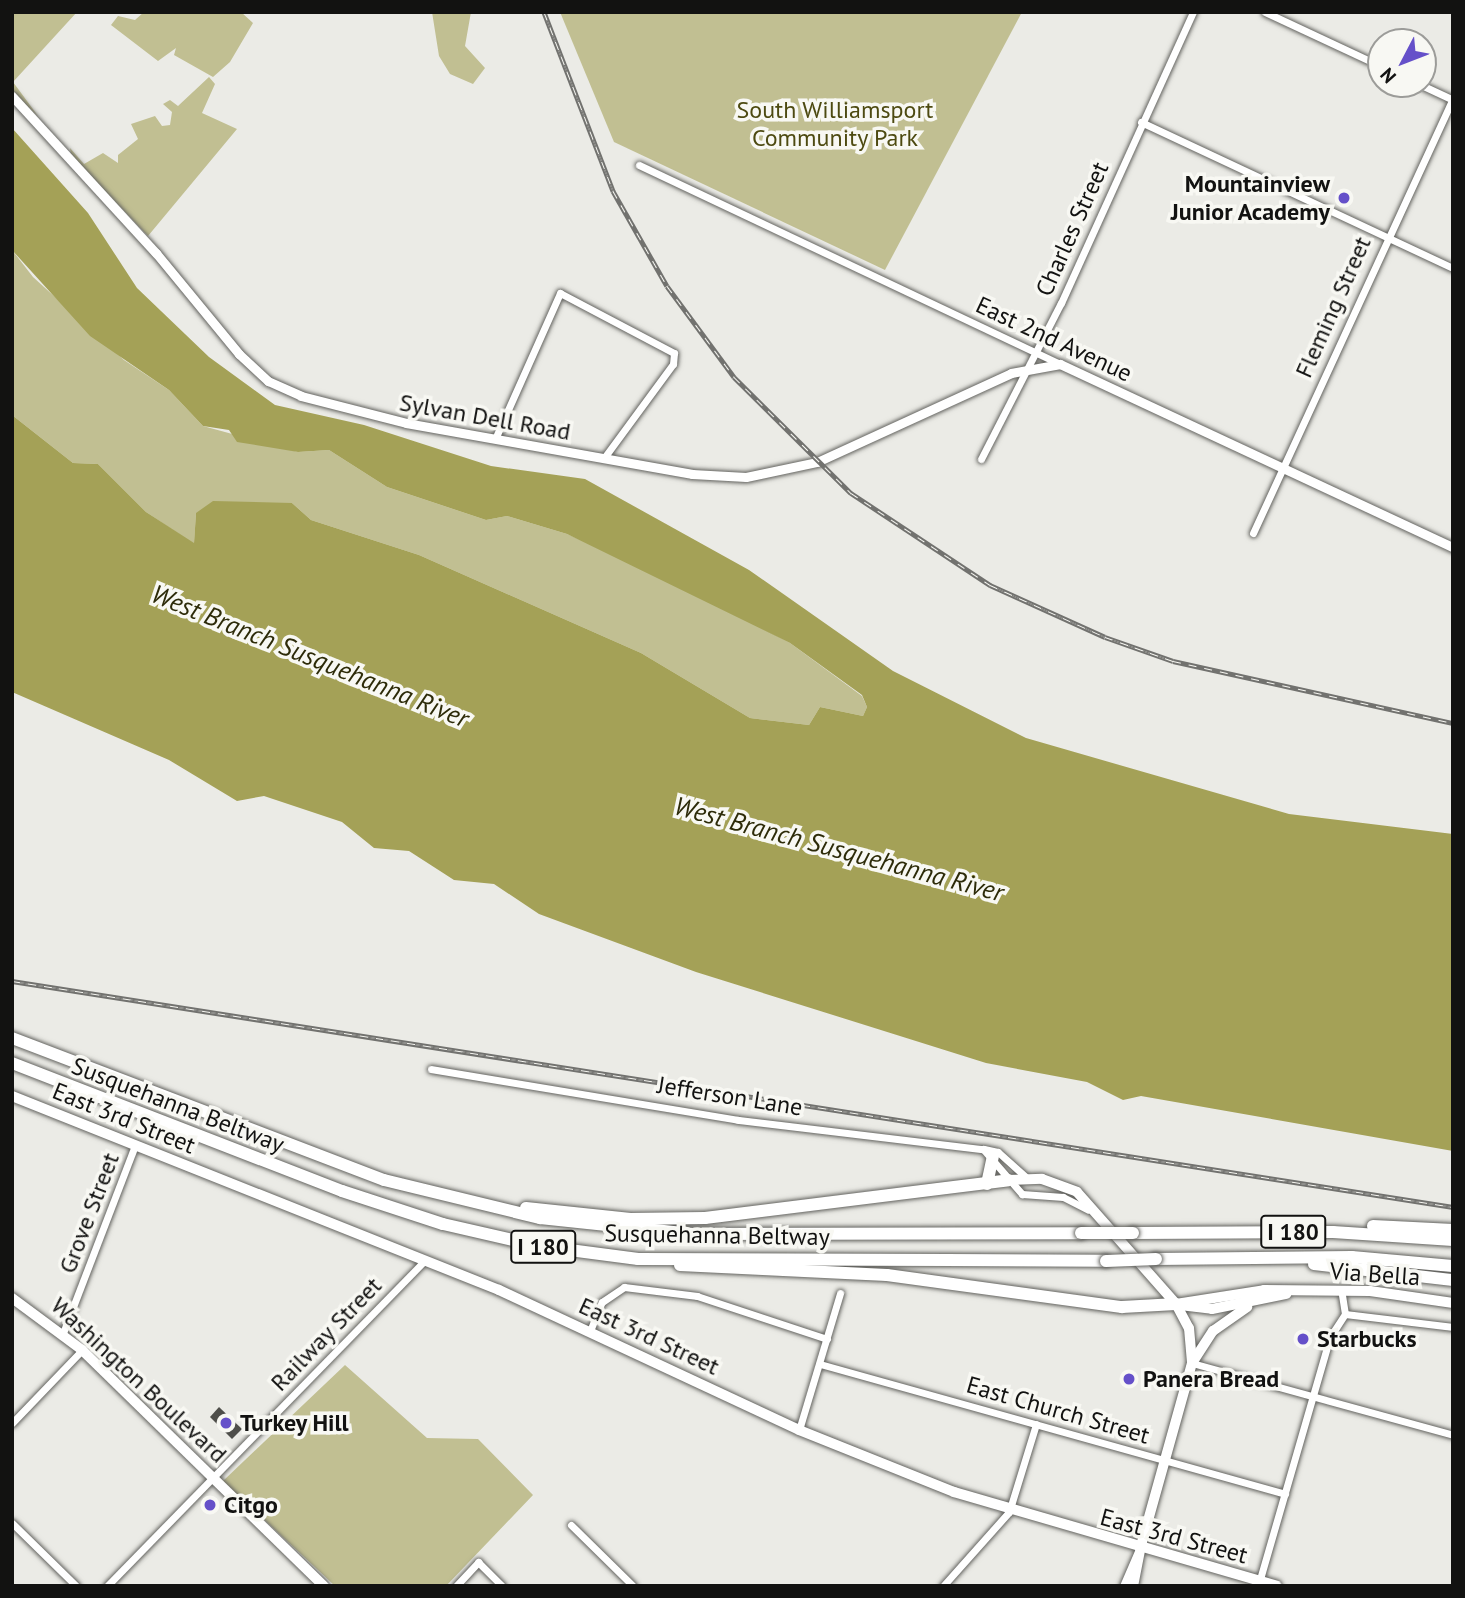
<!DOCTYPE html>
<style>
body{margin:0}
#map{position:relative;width:1465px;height:1598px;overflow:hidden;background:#ebebe6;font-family:"PT Sans",sans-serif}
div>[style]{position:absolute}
.green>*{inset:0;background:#c1bf92}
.water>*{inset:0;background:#a4a157}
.building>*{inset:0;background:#4e4e4a}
.roads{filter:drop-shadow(0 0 2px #63635f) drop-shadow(0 0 2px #63635f)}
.minor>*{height:7px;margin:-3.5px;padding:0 3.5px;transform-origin:3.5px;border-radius:3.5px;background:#fff}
.tertiary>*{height:9px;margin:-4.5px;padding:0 4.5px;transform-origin:4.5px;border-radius:4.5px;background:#fff}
.secondary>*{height:10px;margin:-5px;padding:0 5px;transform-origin:5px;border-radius:5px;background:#fff}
.primary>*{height:10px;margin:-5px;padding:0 5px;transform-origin:5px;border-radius:5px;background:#fff}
.motorway>*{height:12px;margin:-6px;padding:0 6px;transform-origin:6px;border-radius:6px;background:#fff}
.rail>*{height:5px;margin-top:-2.5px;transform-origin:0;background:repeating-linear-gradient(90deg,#f8f8f3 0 8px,#72726f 0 16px);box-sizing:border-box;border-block:2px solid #72726f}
.bridges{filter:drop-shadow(0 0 2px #63635f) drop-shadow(0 0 2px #63635f)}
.motorway-bridge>*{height:12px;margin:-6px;padding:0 6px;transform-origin:6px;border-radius:6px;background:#fff}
.dots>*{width:19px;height:19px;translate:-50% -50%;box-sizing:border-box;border:4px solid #f8f8f3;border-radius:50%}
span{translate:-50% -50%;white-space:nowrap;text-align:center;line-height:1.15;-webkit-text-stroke:7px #f8f8f3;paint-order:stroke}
.shield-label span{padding:2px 5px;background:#f8f8f3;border:2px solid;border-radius:5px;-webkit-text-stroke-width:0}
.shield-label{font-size:23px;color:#121211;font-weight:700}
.park-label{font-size:24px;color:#4d4a11}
.poi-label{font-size:24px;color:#121211;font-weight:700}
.right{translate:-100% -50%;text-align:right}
.left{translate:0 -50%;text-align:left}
.street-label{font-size:24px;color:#121211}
.water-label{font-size:26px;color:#2d2b09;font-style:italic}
.frame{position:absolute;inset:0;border:14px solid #121211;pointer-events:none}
.north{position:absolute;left:1367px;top:28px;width:70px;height:70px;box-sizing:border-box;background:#f8f8f3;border:2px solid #9c9c99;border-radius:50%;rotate:228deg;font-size:19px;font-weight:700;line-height:28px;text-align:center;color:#121211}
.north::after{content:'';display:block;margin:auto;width:24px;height:32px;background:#6550c9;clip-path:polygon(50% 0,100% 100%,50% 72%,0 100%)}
</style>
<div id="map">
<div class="green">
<div style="clip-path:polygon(12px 12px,77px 12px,13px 82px,38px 116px,12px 92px)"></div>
<div style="clip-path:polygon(144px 12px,241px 12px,253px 23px,230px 62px,213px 77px,174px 55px,176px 48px,158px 61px,111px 25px,118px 16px,135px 20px)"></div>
<div style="clip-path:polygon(432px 12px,471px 12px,465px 46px,485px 68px,473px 84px,450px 74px,439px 56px)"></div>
<div style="clip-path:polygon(560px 12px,1022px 12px,885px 270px,614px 142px)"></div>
<div style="clip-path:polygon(209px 77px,215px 84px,202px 113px,237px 129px,148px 236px,71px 155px,70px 148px,84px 164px,103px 153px,118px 163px,118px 155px,138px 139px,131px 124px,155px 116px,162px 126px,170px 125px,172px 112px,163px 104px,170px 100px,178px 106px)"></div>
<div style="clip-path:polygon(12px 250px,33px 277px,124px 360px,169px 390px,203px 426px,298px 452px,329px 450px,387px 487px,486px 520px,507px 516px,567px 534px,650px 570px,790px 643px,862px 696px,867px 707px,863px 716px,820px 707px,809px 725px,750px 718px,641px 653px,419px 555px,311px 520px,292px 503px,196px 513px,194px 544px,146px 512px,98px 464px,73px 463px,12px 415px)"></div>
<div style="clip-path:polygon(345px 1365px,427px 1438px,478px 1439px,533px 1495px,446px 1586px,335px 1586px,223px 1481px)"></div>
</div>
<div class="water">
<div style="clip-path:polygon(12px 128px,88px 213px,137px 288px,209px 357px,275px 405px,364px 425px,491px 466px,585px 479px,749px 570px,893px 671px,1026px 738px,1289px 814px,1453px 834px,1453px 1151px,1141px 1096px,1123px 1100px,1087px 1082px,986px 1063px,696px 972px,539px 914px,494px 884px,454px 880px,409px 851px,374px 848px,342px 822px,264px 796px,237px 801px,169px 760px,12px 692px,12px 415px,73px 463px,98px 464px,146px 512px,194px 543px,196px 513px,213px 501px,292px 503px,311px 520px,419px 555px,641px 653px,750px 718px,809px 725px,820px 707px,863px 716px,867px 707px,862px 695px,790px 643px,567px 534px,507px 516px,486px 520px,387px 487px,329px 450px,298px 452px,237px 442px,229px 430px,203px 426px,169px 390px,90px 336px,12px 250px)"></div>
</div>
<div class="building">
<div style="clip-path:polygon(219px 1407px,242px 1429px,232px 1439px,210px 1417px)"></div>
</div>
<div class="roads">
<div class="minor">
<div style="left:1265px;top:12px;width:128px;rotate:25deg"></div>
<div style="left:1419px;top:84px;width:38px;rotate:25deg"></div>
<div style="left:1141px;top:122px;width:344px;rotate:25.1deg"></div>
<div style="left:639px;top:165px;width:466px;rotate:25.3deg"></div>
<div style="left:495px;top:439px;width:160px;rotate:-66deg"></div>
<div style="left:560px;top:293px;width:129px;rotate:27.8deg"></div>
<div style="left:674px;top:353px;width:11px;rotate:95deg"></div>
<div style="left:673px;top:364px;width:117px;rotate:126.3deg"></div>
<div style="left:981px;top:459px;width:175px;rotate:-62.9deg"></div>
<div style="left:1061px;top:303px;width:320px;rotate:-65.6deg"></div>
<div style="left:1253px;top:533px;width:478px;rotate:-65.3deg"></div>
<div style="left:431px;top:1069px;width:311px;rotate:9.4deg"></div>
<div style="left:738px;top:1120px;width:247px;rotate:6.8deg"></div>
<div style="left:983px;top:1149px;width:60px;rotate:49.1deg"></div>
<div style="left:1022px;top:1194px;width:41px;rotate:4.2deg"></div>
<div style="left:1063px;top:1197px;width:28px;rotate:27deg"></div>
<div style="left:984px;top:1149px;width:14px;rotate:12deg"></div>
<div style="left:998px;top:1152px;width:39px;rotate:42deg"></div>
<div style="left:1345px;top:1314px;width:109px;rotate:6.9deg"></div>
<div style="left:590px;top:1331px;width:31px;rotate:-68deg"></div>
<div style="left:602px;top:1302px;width:27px;rotate:-34deg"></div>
<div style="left:624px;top:1287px;width:74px;rotate:7deg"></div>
<div style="left:697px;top:1296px;width:137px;rotate:18.3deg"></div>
<div style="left:63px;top:1333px;width:201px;rotate:-69deg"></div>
<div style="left:1192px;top:1363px;width:271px;rotate:15.4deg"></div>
<div style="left:820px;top:1364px;width:483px;rotate:15.6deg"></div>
<div style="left:12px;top:1423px;width:101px;rotate:-46.2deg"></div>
<div style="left:799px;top:1430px;width:143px;rotate:-73.3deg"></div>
<div style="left:12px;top:1523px;width:90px;rotate:44.5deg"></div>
<div style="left:571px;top:1525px;width:87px;rotate:44.5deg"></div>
<div style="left:107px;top:1586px;width:455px;rotate:-45.7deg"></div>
<div style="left:456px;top:1586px;width:33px;rotate:-47deg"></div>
<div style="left:478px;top:1562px;width:34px;rotate:45deg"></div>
<div style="left:943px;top:1586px;width:99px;rotate:-48.3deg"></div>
<div style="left:1009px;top:1512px;width:92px;rotate:-72.9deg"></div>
<div style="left:1258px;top:1586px;width:259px;rotate:-73.9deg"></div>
<div style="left:1330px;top:1337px;width:27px;rotate:-57deg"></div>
<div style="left:1345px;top:1314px;width:24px;rotate:-99deg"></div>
</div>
<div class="tertiary">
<div style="left:12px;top:96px;width:213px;rotate:47.5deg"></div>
<div style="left:156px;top:253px;width:131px;rotate:50.6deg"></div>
<div style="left:239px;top:354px;width:40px;rotate:43deg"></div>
<div style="left:268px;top:381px;width:36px;rotate:24deg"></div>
<div style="left:301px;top:396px;width:108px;rotate:14.4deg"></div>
<div style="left:406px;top:423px;width:291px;rotate:10.1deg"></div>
<div style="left:692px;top:474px;width:54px;rotate:3.2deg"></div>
<div style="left:746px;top:477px;width:73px;rotate:-11.9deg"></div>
<div style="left:817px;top:462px;width:213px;rotate:-24.6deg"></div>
<div style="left:1011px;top:373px;width:50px;rotate:-10.4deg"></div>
<div style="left:1060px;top:364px;width:434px;rotate:25deg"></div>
<div style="left:1124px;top:1586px;width:40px;rotate:-66.6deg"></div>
<div style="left:1133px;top:1586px;width:36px;rotate:-79deg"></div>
</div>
<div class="secondary">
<div style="left:12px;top:1096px;width:524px;rotate:21.72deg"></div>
<div style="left:499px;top:1290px;width:331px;rotate:25deg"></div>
<div style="left:799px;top:1430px;width:167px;rotate:21.8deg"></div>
<div style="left:954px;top:1492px;width:336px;rotate:16.2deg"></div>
<div style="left:1009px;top:1180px;width:33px;rotate:-2deg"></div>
<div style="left:1042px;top:1179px;width:37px;rotate:20deg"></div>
<div style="left:1077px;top:1192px;width:149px;rotate:48.5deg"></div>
<div style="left:1176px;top:1304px;width:27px;rotate:62deg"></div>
<div style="left:1189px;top:1328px;width:35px;rotate:85deg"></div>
<div style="left:1192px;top:1363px;width:193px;rotate:105.6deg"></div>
<div style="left:1176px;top:1304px;width:89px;rotate:-9deg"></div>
<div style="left:1264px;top:1290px;width:106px;rotate:0.5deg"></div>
<div style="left:1370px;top:1291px;width:84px;rotate:8.2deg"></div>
<div style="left:1180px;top:1305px;width:32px;rotate:7deg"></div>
<div style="left:1212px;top:1309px;width:76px;rotate:-11.5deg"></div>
<div style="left:1194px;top:1360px;width:35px;rotate:-57deg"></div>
<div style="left:1213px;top:1331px;width:42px;rotate:-35.2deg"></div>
</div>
<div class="primary">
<div style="left:12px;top:1298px;width:87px;rotate:36.6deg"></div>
<div style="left:82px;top:1350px;width:338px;rotate:44.3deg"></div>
</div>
<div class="motorway">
<div style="left:12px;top:1038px;width:398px;rotate:20.9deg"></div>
<div style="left:384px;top:1180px;width:161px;rotate:13.7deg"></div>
<div style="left:540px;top:1218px;width:153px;rotate:6deg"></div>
<div style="left:692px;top:1234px;width:389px;rotate:-0.1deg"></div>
<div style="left:12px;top:1063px;width:354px;rotate:21.2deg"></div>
<div style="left:342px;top:1191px;width:106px;rotate:18.1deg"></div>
<div style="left:443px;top:1224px;width:98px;rotate:12.9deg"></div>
<div style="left:539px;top:1246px;width:100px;rotate:7.5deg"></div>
<div style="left:638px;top:1259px;width:468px;rotate:0.2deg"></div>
<div style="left:987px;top:1184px;width:30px;rotate:-78deg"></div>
<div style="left:526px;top:1208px;width:105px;rotate:6deg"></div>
<div style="left:630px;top:1219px;width:75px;rotate:-0.8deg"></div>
<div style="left:705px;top:1218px;width:306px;rotate:-7.1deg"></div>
<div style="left:1373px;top:1226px;width:80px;rotate:2.9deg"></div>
<div style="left:1133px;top:1233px;width:200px;rotate:-0.3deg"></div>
<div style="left:1333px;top:1232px;width:120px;rotate:3.8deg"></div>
<div style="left:1156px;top:1259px;width:196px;rotate:-0.6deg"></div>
<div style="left:1352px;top:1257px;width:101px;rotate:5.1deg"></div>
<div style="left:1314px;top:1264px;width:140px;rotate:6.6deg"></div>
<div style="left:680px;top:1265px;width:207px;rotate:2.8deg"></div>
<div style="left:887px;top:1275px;width:237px;rotate:7.8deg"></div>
<div style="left:1122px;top:1307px;width:54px;rotate:-3.2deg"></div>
</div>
</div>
<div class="rail">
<div style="left:544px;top:12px;width:192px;rotate:68.9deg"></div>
<div style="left:613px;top:191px;width:109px;rotate:60.4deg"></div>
<div style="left:667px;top:286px;width:113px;rotate:53.6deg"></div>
<div style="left:734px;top:377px;width:165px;rotate:44.8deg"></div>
<div style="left:851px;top:493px;width:167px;rotate:33.5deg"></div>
<div style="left:990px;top:585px;width:126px;rotate:24.3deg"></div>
<div style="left:1105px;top:637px;width:72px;rotate:19.4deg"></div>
<div style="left:1173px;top:661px;width:287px;rotate:12.5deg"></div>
<div style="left:12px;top:981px;width:1459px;rotate:8.91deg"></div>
</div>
<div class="bridges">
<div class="motorway-bridge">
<div style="left:1081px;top:1233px;width:52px"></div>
<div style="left:1106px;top:1261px;width:50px;rotate:-2.3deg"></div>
</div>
</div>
<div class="dots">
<div style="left:1344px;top:198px;background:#6550c9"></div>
<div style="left:1303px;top:1339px;background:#6550c9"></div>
<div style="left:1129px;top:1379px;background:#6550c9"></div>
<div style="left:226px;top:1423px;background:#6550c9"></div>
<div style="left:210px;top:1505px;background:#6550c9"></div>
</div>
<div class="shield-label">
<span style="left:1293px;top:1232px">I 180</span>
<span style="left:543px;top:1247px">I 180</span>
</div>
<div class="park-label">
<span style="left:835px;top:124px">South Williamsport<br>Community Park</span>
</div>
<div class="poi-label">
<span class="right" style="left:1330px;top:198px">Mountainview<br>Junior Academy</span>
<span class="left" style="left:1317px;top:1339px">Starbucks</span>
<span class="left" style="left:1143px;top:1379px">Panera Bread</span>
<span class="left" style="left:240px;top:1423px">Turkey Hill</span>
<span class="left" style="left:224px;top:1505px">Citgo</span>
</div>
<div class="street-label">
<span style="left:1072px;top:229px;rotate:-66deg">Charles Street</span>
<span style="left:1333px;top:307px;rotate:-66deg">Fleming Street</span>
<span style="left:1054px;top:339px;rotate:25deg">East 2nd Avenue</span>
<span style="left:485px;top:417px;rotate:10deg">Sylvan Dell Road</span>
<span style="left:730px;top:1096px;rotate:9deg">Jefferson Lane</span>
<span style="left:178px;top:1105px;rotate:21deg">Susquehanna Beltway</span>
<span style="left:124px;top:1118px;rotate:22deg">East 3rd Street</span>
<span style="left:89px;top:1213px;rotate:-69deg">Grove Street</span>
<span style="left:717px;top:1235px;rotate:1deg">Susquehanna Beltway</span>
<span style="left:1375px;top:1274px;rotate:4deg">Via Bella</span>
<span style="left:326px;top:1334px;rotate:-46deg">Railway Street</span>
<span style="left:649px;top:1336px;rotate:25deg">East 3rd Street</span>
<span style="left:139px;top:1380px;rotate:43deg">Washington Boulevard</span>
<span style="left:1058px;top:1410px;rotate:16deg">East Church Street</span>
<span style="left:1174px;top:1536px;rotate:15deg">East 3rd Street</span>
</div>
<div class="water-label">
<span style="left:310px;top:656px;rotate:22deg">West Branch Susquehanna River</span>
<span style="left:839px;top:849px;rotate:15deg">West Branch Susquehanna River</span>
</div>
<div class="frame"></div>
<div class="north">N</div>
</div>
